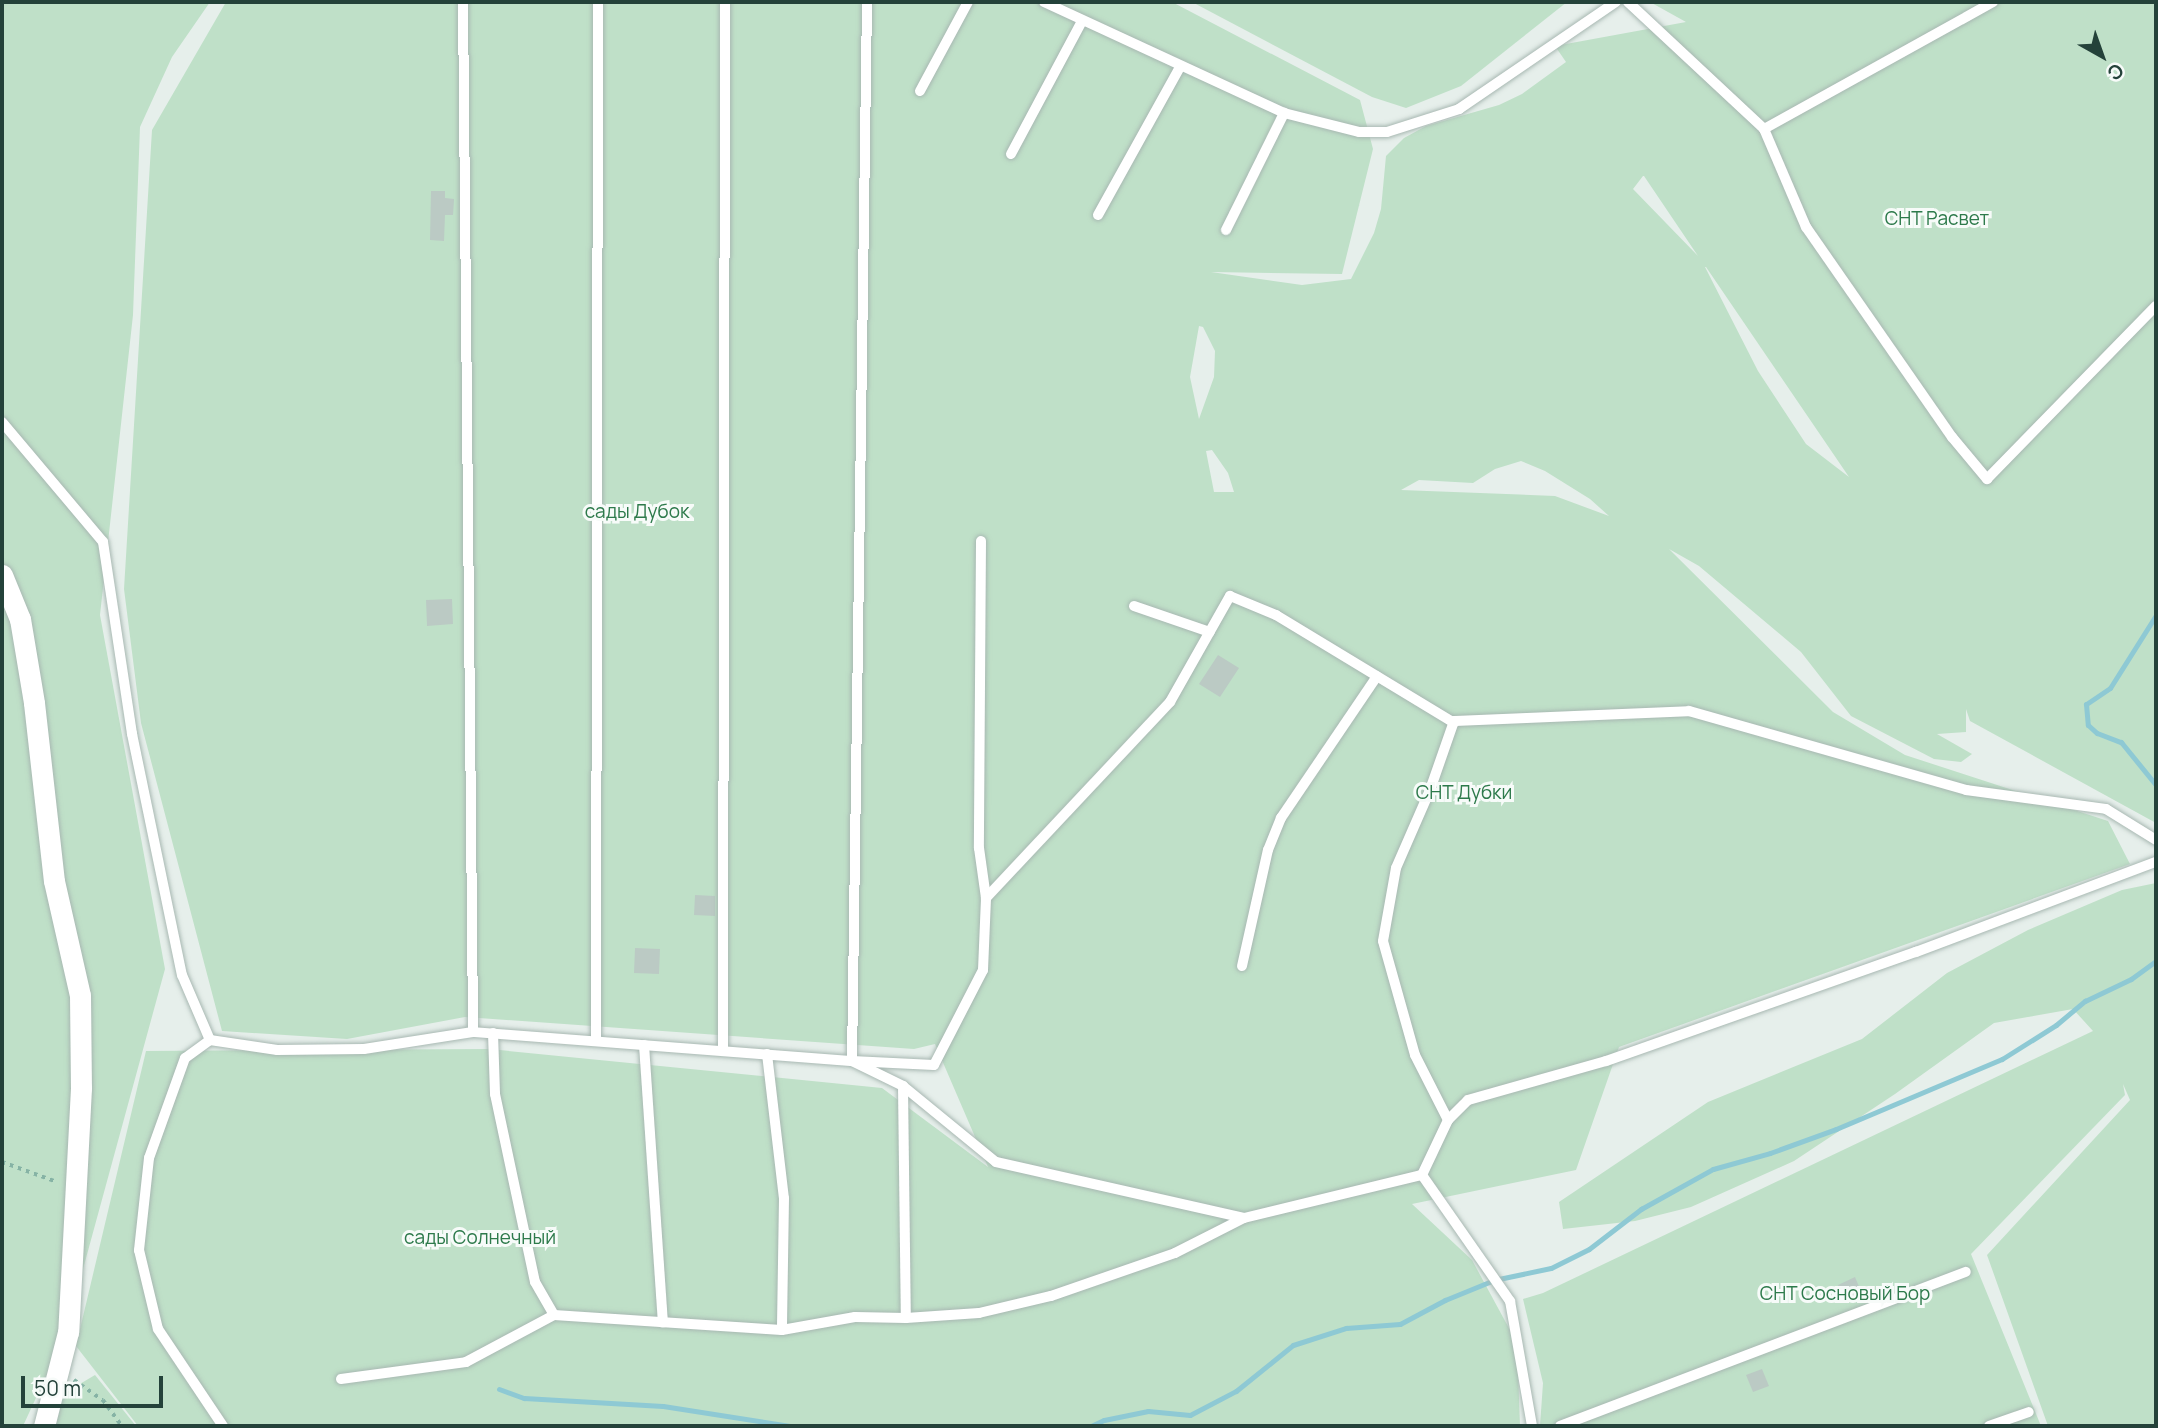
<!DOCTYPE html>
<meta charset="utf-8">
<style>
body{margin:0}
#map{position:relative;width:2158px;height:1428px;overflow:hidden;background:#e6efeb;font-family:Manrope,sans-serif}
div>[style]{position:absolute}
.green>*{inset:0;background:#bfe0c8}
.stream>*{height:5px;margin:-2.5px;padding:0 2.5px;transform-origin:2.5px;border-radius:2.5px;background:#8ec9d4}
.building>*{inset:0;background:#bbcac4}
.path>*{height:3.5px;margin-top:-1.75px;transform-origin:0;background:repeating-linear-gradient(90deg,#86b3a5 0 3.5px,transparent 0 8.5px)}
.roads{filter:drop-shadow(0 0 2px #a8b8b2) drop-shadow(0 0 2px #a8b8b2)}
.lane>*{height:10px;margin:-5px;padding:0 5px;transform-origin:5px;border-radius:5px;background:#fff}
.secondary>*{height:21px;margin:-10.5px;padding:0 10.5px;transform-origin:10.5px;border-radius:10.5px;background:#fff}
span{translate:-50% -50%;white-space:nowrap;text-align:center;line-height:1.15;-webkit-text-stroke:6px #f7fbf9;paint-order:stroke}
.park-label{font-size:19px;color:#2d7a4b}
.frame{position:absolute;inset:0;border:4px solid #24423a;pointer-events:none}
.north{position:absolute;left:2067px;top:21px;width:70px;height:70px;-webkit-text-stroke:5px #f7fbf9;paint-order:stroke;rotate:140deg;font-size:19px;font-weight:700;line-height:28px;text-align:center;color:#24423a}
.north::after{content:'';display:block;margin:auto;width:24px;height:32px;background:#24423a;clip-path:polygon(50% 0,100% 100%,50% 72%,0 100%)}
.scale{position:absolute;left:21px;top:1376px;width:142px;height:32px;box-sizing:border-box;border:4px solid #24423a;border-top:0;padding-left:9px;font-size:21px;line-height:24px;white-space:nowrap;color:#24423a;-webkit-text-stroke:5px #f7fbf9;paint-order:stroke}
</style>
<div id="map">
<div class="green">
<div style="clip-path:polygon(2px 2px,210px 2px,172px 57px,140px 127px,133px 315px,100px 615px,165px 969px,65px 1335px,23px 1426px,2px 1426px)"></div>
<div style="clip-path:polygon(evenodd,226px 2px,1172px 2px,1360px 100px,1373px 149px,1342px 274px,1211px 272px,1302px 285px,1351px 279px,1374px 233px,1381px 209px,1386px 156px,1404px 138px,1426px 126px,1499px 105px,1522px 94px,1566px 62px,1555px 46px,1686px 22px,1650px 2px,2156px 2px,2156px 823px,1970px 721px,1966px 709px,1966px 732px,1937px 734px,1972px 754px,1961px 762px,1934px 759px,1851px 716px,1801px 652px,1699px 566px,1669px 549px,1833px 712px,1905px 755px,2108px 821px,2130px 864px,1619px 1047px,1576px 1170px,1412px 1204px,1472px 1260px,1517px 1343px,1520px 1426px,138px 1426px,76px 1346px,146px 1051px,489px 1049px,882px 1088px,988px 1167px,935px 1044px,914px 1049px,465px 1017px,347px 1039px,222px 1031px,141px 723px,124px 589px,152px 130px,226px 2px,1643px 176px,1644px 176px,1698px 256px,1633px 189px,1643px 176px,226px 2px,1705px 267px,1706px 267px,1849px 477px,1806px 444px,1758px 371px,1705px 267px,226px 2px,1199px 326px,1203px 327px,1215px 351px,1214px 377px,1199px 419px,1190px 377px,1199px 326px,226px 2px,1212px 450px,1228px 473px,1234px 492px,1214px 492px,1206px 451px,1212px 450px,226px 2px,1521px 461px,1545px 471px,1590px 499px,1609px 516px,1555px 496px,1401px 490px,1419px 480px,1473px 483px,1495px 469px,1521px 461px)"></div>
<div style="clip-path:polygon(1192px 2px,1567px 2px,1461px 86px,1406px 108px,1372px 97px)"></div>
<div style="clip-path:polygon(2156px 883px,2156px 1426px,2048px 1426px,1987px 1255px,2130px 1100px,2123px 1084px,2125px 1095px,1971px 1254px,2041px 1426px,1540px 1426px,1543px 1383px,1523px 1299px,1543px 1293px,2093px 1031px,2073px 1009px,1994px 1023px,1895px 1094px,1794px 1161px,1691px 1207px,1635px 1221px,1563px 1229px,1559px 1202px,1708px 1102px,1862px 1039px,1947px 973px,2028px 930px,2122px 890px)"></div>
<div style="clip-path:polygon(95px 1375px,136px 1426px,56px 1426px,63px 1394px)"></div>
</div>
<div class="stream">
<div style="left:2156px;top:615px;width:86px;rotate:122.2deg"></div>
<div style="left:2110px;top:688px;width:29px;rotate:146deg"></div>
<div style="left:2086px;top:704px;width:21px;rotate:85deg"></div>
<div style="left:2088px;top:725px;width:12px;rotate:42deg"></div>
<div style="left:2097px;top:733px;width:26px;rotate:21deg"></div>
<div style="left:2121px;top:742px;width:55px;rotate:50.9deg"></div>
<div style="left:499px;top:1389px;width:27px;rotate:20deg"></div>
<div style="left:524px;top:1398px;width:139px;rotate:3.3deg"></div>
<div style="left:663px;top:1406px;width:130px;rotate:8.9deg"></div>
<div style="left:1091px;top:1426px;width:14px;rotate:-25deg"></div>
<div style="left:1104px;top:1420px;width:45px;rotate:-11.6deg"></div>
<div style="left:1148px;top:1411px;width:42px;rotate:5.4deg"></div>
<div style="left:1190px;top:1415px;width:52px;rotate:-27.6deg"></div>
<div style="left:1236px;top:1391px;width:73px;rotate:-38.9deg"></div>
<div style="left:1293px;top:1345px;width:56px;rotate:-17.8deg"></div>
<div style="left:1346px;top:1328px;width:54px;rotate:-4.2deg"></div>
<div style="left:1400px;top:1324px;width:51px;rotate:-28.1deg"></div>
<div style="left:1445px;top:1300px;width:53px;rotate:-22.2deg"></div>
<div style="left:1494px;top:1280px;width:58px;rotate:-11.9deg"></div>
<div style="left:1551px;top:1268px;width:42px;rotate:-26.6deg"></div>
<div style="left:1589px;top:1249px;width:66px;rotate:-37.6deg"></div>
<div style="left:1641px;top:1209px;width:82px;rotate:-29.1deg"></div>
<div style="left:1713px;top:1169px;width:59px;rotate:-15.7deg"></div>
<div style="left:1770px;top:1153px;width:70px;rotate:-20deg"></div>
<div style="left:1836px;top:1129px;width:180px;rotate:-22.9deg"></div>
<div style="left:2002px;top:1059px;width:64px;rotate:-32.2deg"></div>
<div style="left:2056px;top:1025px;width:38px;rotate:-40deg"></div>
<div style="left:2085px;top:1001px;width:51px;rotate:-25.6deg"></div>
<div style="left:2131px;top:979px;width:31px;rotate:-36deg"></div>
</div>
<div class="building">
<div style="clip-path:polygon(431px 191px,445px 191px,445px 198px,454px 199px,453px 215px,445px 215px,444px 241px,430px 240px)"></div>
<div style="clip-path:polygon(452px 599px,453px 624px,427px 626px,426px 600px)"></div>
<div style="clip-path:polygon(1218px 655px,1239px 668px,1220px 697px,1199px 684px)"></div>
<div style="clip-path:polygon(695px 895px,715px 896px,715px 916px,694px 915px)"></div>
<div style="clip-path:polygon(635px 948px,660px 949px,659px 974px,634px 973px)"></div>
<div style="clip-path:polygon(1855px 1277px,1863px 1296px,1846px 1303px,1838px 1285px)"></div>
<div style="clip-path:polygon(1762px 1369px,1769px 1386px,1753px 1392px,1746px 1375px)"></div>
</div>
<div class="path">
<div style="left:2px;top:1162px;width:59px;rotate:20deg"></div>
<div style="left:74px;top:1380px;width:35px;rotate:35deg"></div>
<div style="left:103px;top:1400px;width:32px;rotate:54deg"></div>
</div>
<div class="roads">
<div class="lane">
<div style="left:463px;top:2px;width:1030px;rotate:89.44deg"></div>
<div style="left:867px;top:2px;width:1059px;rotate:90.81deg"></div>
<div style="left:852px;top:1061px;width:82px;rotate:2.8deg"></div>
<div style="left:934px;top:1065px;width:107px;rotate:-62.7deg"></div>
<div style="left:983px;top:970px;width:72px;rotate:-87.6deg"></div>
<div style="left:986px;top:898px;width:269px;rotate:-46.8deg"></div>
<div style="left:1170px;top:702px;width:122px;rotate:-60.5deg"></div>
<div style="left:1230px;top:596px;width:50px;rotate:22.4deg"></div>
<div style="left:1276px;top:615px;width:208px;rotate:31.2deg"></div>
<div style="left:1044px;top:2px;width:264px;rotate:24.8deg"></div>
<div style="left:1284px;top:113px;width:77px;rotate:14.2deg"></div>
<div style="left:1359px;top:132px;width:28px"></div>
<div style="left:1387px;top:132px;width:76px;rotate:-17.7deg"></div>
<div style="left:1459px;top:109px;width:190px;rotate:-34.3deg"></div>
<div style="left:1628px;top:2px;width:186px;rotate:43deg"></div>
<div style="left:1764px;top:129px;width:262px;rotate:-29deg"></div>
<div style="left:920px;top:91px;width:101px;rotate:-61.7deg"></div>
<div style="left:1764px;top:129px;width:107px;rotate:66.8deg"></div>
<div style="left:1806px;top:227px;width:256px;rotate:55.2deg"></div>
<div style="left:1952px;top:437px;width:55px;rotate:50.2deg"></div>
<div style="left:1987px;top:479px;width:242px;rotate:-45.7deg"></div>
<div style="left:1011px;top:154px;width:151px;rotate:-61.9deg"></div>
<div style="left:1098px;top:215px;width:169px;rotate:-61deg"></div>
<div style="left:1226px;top:230px;width:131px;rotate:-63.6deg"></div>
<div style="left:2px;top:422px;width:157px;rotate:49.9deg"></div>
<div style="left:103px;top:542px;width:194px;rotate:81.4deg"></div>
<div style="left:132px;top:734px;width:246px;rotate:78.3deg"></div>
<div style="left:182px;top:975px;width:71px;rotate:66.7deg"></div>
<div style="left:210px;top:1040px;width:68px;rotate:8.5deg"></div>
<div style="left:277px;top:1050px;width:87px;rotate:-0.7deg"></div>
<div style="left:364px;top:1049px;width:110px;rotate:-8.9deg"></div>
<div style="left:473px;top:1032px;width:380px;rotate:4.4deg"></div>
<div style="left:852px;top:1061px;width:57px;rotate:26.1deg"></div>
<div style="left:903px;top:1086px;width:120px;rotate:39.3deg"></div>
<div style="left:996px;top:1162px;width:254px;rotate:12.7deg"></div>
<div style="left:1244px;top:1218px;width:183px;rotate:-13.6deg"></div>
<div style="left:1422px;top:1175px;width:154px;rotate:55.1deg"></div>
<div style="left:1510px;top:1301px;width:127px;rotate:80deg"></div>
<div style="left:981px;top:541px;width:307px;rotate:90.4deg"></div>
<div style="left:979px;top:848px;width:50px;rotate:82deg"></div>
<div style="left:1134px;top:606px;width:80px;rotate:18.9deg"></div>
<div style="left:1242px;top:966px;width:119px;rotate:-77.4deg"></div>
<div style="left:1268px;top:850px;width:35px;rotate:-68deg"></div>
<div style="left:1281px;top:818px;width:171px;rotate:-55.9deg"></div>
<div style="left:493px;top:1033px;width:61px;rotate:88.1deg"></div>
<div style="left:495px;top:1094px;width:192px;rotate:78deg"></div>
<div style="left:535px;top:1282px;width:38px;rotate:60deg"></div>
<div style="left:210px;top:1040px;width:31px;rotate:144deg"></div>
<div style="left:185px;top:1058px;width:106px;rotate:109.8deg"></div>
<div style="left:149px;top:1158px;width:93px;rotate:96.2deg"></div>
<div style="left:139px;top:1250px;width:81px;rotate:76.5deg"></div>
<div style="left:158px;top:1329px;width:117px;rotate:56.2deg"></div>
<div style="left:596px;top:1041px;width:1039px;rotate:-89.89deg"></div>
<div style="left:644px;top:1045px;width:278px;rotate:86.1deg"></div>
<div style="left:723px;top:1051px;width:1049px;rotate:-89.89deg"></div>
<div style="left:767px;top:1054px;width:145px;rotate:83.3deg"></div>
<div style="left:784px;top:1198px;width:132px;rotate:90.9deg"></div>
<div style="left:903px;top:1086px;width:232px;rotate:89.3deg"></div>
<div style="left:1448px;top:1120px;width:73px;rotate:-116.9deg"></div>
<div style="left:1415px;top:1055px;width:118px;rotate:-105.7deg"></div>
<div style="left:1383px;top:941px;width:74px;rotate:-79.9deg"></div>
<div style="left:1396px;top:868px;width:85px;rotate:-66.4deg"></div>
<div style="left:1430px;top:790px;width:73px;rotate:-70.8deg"></div>
<div style="left:1454px;top:721px;width:235px;rotate:-2.4deg"></div>
<div style="left:1689px;top:711px;width:288px;rotate:15.9deg"></div>
<div style="left:1966px;top:790px;width:141px;rotate:7.7deg"></div>
<div style="left:2106px;top:809px;width:59px;rotate:31.8deg"></div>
<div style="left:1422px;top:1175px;width:61px;rotate:-64.7deg"></div>
<div style="left:1448px;top:1120px;width:28px;rotate:-45deg"></div>
<div style="left:1468px;top:1100px;width:143px;rotate:-15.8deg"></div>
<div style="left:1606px;top:1061px;width:329px;rotate:-19.4deg"></div>
<div style="left:1916px;top:952px;width:256px;rotate:-20.6deg"></div>
<div style="left:341px;top:1379px;width:126px;rotate:-7.7deg"></div>
<div style="left:466px;top:1362px;width:100px;rotate:-28.1deg"></div>
<div style="left:554px;top:1315px;width:228px;rotate:3.8deg"></div>
<div style="left:782px;top:1330px;width:74px;rotate:-10.1deg"></div>
<div style="left:855px;top:1317px;width:51px;rotate:1.1deg"></div>
<div style="left:906px;top:1318px;width:73px;rotate:-3.9deg"></div>
<div style="left:979px;top:1313px;width:74px;rotate:-13.3deg"></div>
<div style="left:1051px;top:1296px;width:131px;rotate:-19.1deg"></div>
<div style="left:1175px;top:1253px;width:77px;rotate:-26.9deg"></div>
<div style="left:1560px;top:1426px;width:434px;rotate:-20.8deg"></div>
<div style="left:1989px;top:1426px;width:42px;rotate:-19.3deg"></div>
</div>
<div class="secondary">
<div style="left:2px;top:575px;width:48px;rotate:67.8deg"></div>
<div style="left:20px;top:619px;width:85px;rotate:80.5deg"></div>
<div style="left:34px;top:703px;width:179px;rotate:83.6deg"></div>
<div style="left:54px;top:881px;width:117px;rotate:77.2deg"></div>
<div style="left:80px;top:995px;width:93px;rotate:89.4deg"></div>
<div style="left:81px;top:1088px;width:244px;rotate:93deg"></div>
<div style="left:68px;top:1332px;width:97px;rotate:104.3deg"></div>
</div>
</div>
<div class="park-label">
<span style="left:1937px;top:219px">СНТ Расвет</span>
<span style="left:637px;top:512px">сады Дубок</span>
<span style="left:1464px;top:793px">СНТ Дубки</span>
<span style="left:480px;top:1238px">сады Солнечный</span>
<span style="left:1845px;top:1294px">СНТ Сосновый Бор</span>
</div>
<div class="frame"></div>
<div class="north">С</div>
<div class="scale">50 m</div>
</div>
